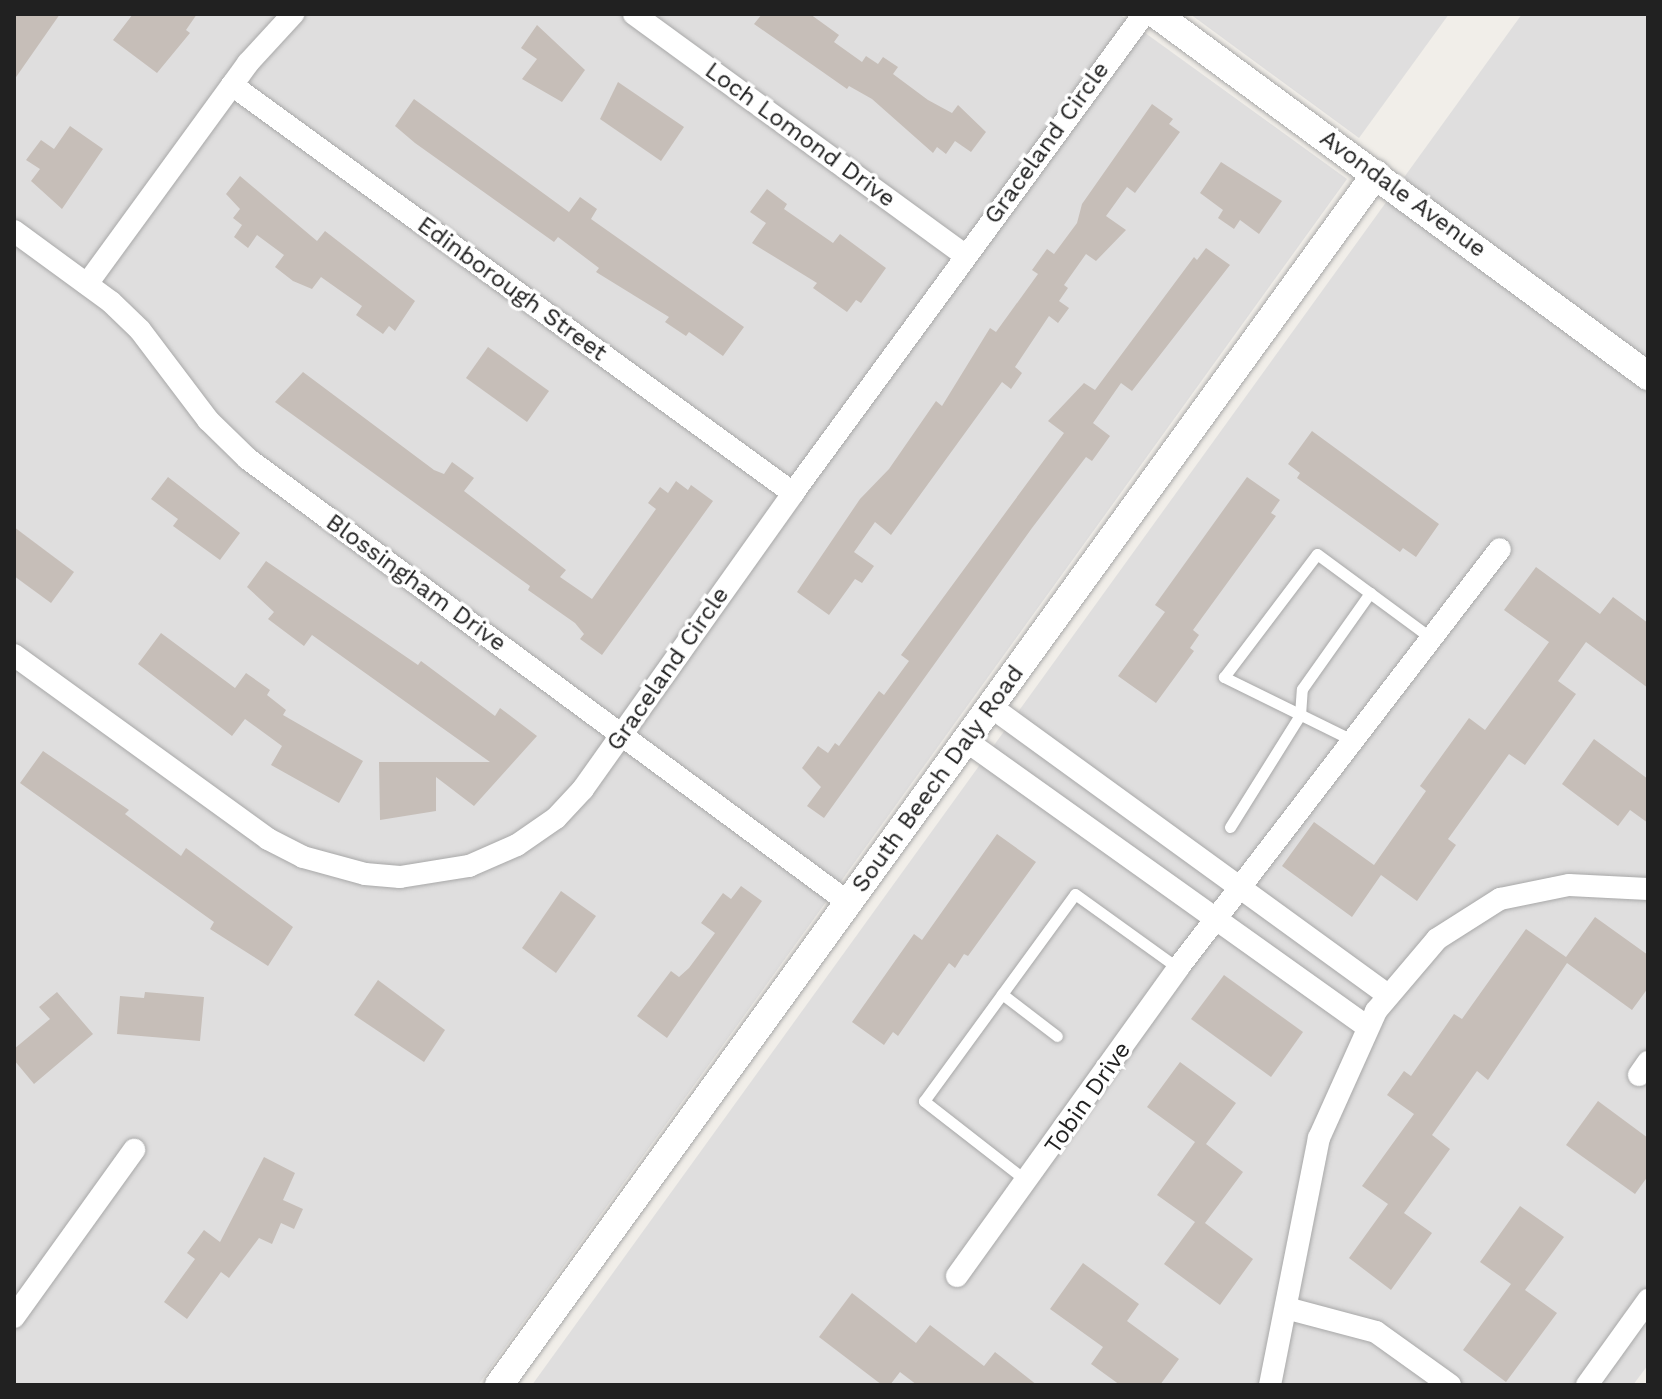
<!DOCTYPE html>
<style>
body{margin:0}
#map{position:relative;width:1662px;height:1399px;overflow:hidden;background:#f1eee9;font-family:"Work Sans",sans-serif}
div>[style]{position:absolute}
.residential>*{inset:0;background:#dfdede}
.building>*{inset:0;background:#c6beb8}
.roads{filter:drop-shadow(0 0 2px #a8a8a8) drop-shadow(0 0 2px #a8a8a8)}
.service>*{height:11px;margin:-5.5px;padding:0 5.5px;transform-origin:5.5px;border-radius:5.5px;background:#fff}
.minor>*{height:22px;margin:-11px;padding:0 11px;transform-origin:11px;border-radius:11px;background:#fff}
.tertiary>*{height:28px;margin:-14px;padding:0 14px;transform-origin:14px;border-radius:14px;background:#fff}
span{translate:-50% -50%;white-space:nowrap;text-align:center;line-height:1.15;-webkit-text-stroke:7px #fff;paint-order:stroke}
.street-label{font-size:24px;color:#212121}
.frame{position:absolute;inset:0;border:16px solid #212121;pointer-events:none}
</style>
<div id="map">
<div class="residential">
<div style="clip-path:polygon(14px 14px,1119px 14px,1347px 179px,478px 1385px,14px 1385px)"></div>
<div style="clip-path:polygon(1190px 14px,1449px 14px,1359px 138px)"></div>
<div style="clip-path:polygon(1522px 14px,1648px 14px,1648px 1365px,1633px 1385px,532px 1385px)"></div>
</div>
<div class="building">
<div style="clip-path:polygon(14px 14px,60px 14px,14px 80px)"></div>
<div style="clip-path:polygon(133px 14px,197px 14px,186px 30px,190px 33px,157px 73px,113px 40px)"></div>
<div style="clip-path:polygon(762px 14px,810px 14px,839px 35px,834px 42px,862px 62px,866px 56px,878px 64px,883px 57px,898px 67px,893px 74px,928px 100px,952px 113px,958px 105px,986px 132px,971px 152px,955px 141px,946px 154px,937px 147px,933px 153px,872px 99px,849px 86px,847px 89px,754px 24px)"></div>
<div style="clip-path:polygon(537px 25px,585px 70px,562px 102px,522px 79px,537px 59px,521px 48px)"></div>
<div style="clip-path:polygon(618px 82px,684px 127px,661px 161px,600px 119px)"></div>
<div style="clip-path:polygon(414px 99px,569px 212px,580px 197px,597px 209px,591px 219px,744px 327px,723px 356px,689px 332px,686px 336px,665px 322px,669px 317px,596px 272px,599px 268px,558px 237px,554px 242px,415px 143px,395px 126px)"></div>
<div style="clip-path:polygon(1152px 104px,1173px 119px,1169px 124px,1180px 132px,1135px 193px,1127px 187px,1106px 216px,1126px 230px,1096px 261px,1086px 254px,1064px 285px,1068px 288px,1059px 301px,1069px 308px,1058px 323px,1049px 316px,1015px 367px,1022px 373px,1011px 389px,1002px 382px,891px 535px,875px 522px,854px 552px,874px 566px,862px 583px,855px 579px,829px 615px,797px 592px,860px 499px,889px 469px,936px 401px,942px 406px,990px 328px,996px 332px,1038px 274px,1032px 270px,1047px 249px,1054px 254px,1077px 223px,1082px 204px)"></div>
<div style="clip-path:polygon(70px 126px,103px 149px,62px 209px,31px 181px,40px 169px,26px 160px,41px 140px,54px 149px)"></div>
<div style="clip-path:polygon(1221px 162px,1282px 201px,1259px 234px,1240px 220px,1234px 229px,1218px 218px,1223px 210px,1200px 193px)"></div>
<div style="clip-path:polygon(240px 176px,317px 241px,325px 231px,415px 301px,395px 331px,389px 326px,383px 334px,356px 315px,362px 306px,321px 277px,312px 289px,293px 281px,275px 267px,284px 255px,257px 235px,248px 248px,234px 237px,242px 225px,233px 218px,240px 209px,226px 194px)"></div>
<div style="clip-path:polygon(767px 189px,787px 204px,784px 209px,833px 243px,840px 234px,886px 268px,861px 303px,856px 300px,847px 312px,813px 288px,817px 283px,752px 243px,766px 223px,750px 212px)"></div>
<div style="clip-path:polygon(1206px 248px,1230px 265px,1132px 391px,1121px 383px,1093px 423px,1110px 436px,1092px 461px,1086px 457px,1032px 528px,824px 818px,807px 806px,821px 787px,802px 768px,818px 746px,828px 753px,835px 743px,839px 746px,879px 691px,884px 695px,909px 661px,901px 655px,1064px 433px,1048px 421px,1084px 383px,1095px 390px,1194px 257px,1197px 260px)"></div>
<div style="clip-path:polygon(488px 347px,549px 391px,527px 422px,466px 378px)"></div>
<div style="clip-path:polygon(303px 372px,434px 470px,444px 474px,452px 462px,474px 478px,464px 491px,566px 570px,560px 577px,592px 599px,656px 509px,648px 503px,660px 487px,668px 493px,676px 481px,688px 490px,691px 485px,713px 501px,602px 655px,580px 639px,584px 634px,575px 623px,528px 590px,530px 586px,275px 402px)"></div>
<div style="clip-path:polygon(1312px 431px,1439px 524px,1416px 557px,1403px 548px,1400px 552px,1297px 478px,1300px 473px,1288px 464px)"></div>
<div style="clip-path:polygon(168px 477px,240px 533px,220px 560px,173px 526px,178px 519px,151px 499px)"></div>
<div style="clip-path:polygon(1247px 477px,1280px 500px,1271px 513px,1276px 516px,1193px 630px,1199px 635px,1190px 648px,1194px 651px,1156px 703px,1118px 676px,1165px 612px,1155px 605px)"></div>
<div style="clip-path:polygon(14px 527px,74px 572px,51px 603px,14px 576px)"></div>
<div style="clip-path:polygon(266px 561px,418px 665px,421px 661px,495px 716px,500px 708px,537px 736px,474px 806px,436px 777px,436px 811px,380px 820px,379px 762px,490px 762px,312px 635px,304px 646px,268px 619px,274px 612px,247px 587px)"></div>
<div style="clip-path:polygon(1536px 567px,1600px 614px,1613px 597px,1648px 623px,1648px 688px,1586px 642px,1558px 681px,1576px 694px,1525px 765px,1509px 754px,1448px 839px,1456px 845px,1417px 901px,1381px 875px,1352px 917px,1282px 866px,1314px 822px,1374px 865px,1426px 791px,1420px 786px,1469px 718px,1485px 730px,1549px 642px,1504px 610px)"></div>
<div style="clip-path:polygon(161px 633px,235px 688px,246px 673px,270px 690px,267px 695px,286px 710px,283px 715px,363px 761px,339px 803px,271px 765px,282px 746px,245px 719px,232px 736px,138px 664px)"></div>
<div style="clip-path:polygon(1594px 739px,1648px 779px,1648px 823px,1630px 810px,1618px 826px,1562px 784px)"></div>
<div style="clip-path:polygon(43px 751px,129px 810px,125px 814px,181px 856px,186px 848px,293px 927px,268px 966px,210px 929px,214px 922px,20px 783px)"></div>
<div style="clip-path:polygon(997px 834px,1036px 862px,968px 956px,964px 954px,955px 968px,949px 963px,898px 1036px,893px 1032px,884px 1045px,852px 1022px,914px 934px,922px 940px)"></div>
<div style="clip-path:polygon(741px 886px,762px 901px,667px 1038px,637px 1016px,671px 971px,679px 977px,689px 968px,715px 933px,701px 923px,723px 893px,731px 899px)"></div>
<div style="clip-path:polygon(561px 891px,596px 916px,556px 973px,522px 948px)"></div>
<div style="clip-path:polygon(1595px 917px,1648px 955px,1648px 988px,1632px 1010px,1567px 963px,1488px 1080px,1477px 1071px,1432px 1135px,1450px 1149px,1404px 1213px,1432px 1233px,1391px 1290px,1349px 1258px,1388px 1204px,1362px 1186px,1414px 1114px,1387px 1095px,1404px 1071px,1411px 1076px,1454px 1014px,1462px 1019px,1526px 929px,1566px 957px)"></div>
<div style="clip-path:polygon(1224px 975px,1303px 1032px,1271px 1077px,1191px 1019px)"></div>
<div style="clip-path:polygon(378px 980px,445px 1030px,424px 1062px,354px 1015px)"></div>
<div style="clip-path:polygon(57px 992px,93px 1034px,34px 1084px,14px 1060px,14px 1049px,50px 1019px,39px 1007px)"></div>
<div style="clip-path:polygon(145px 992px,204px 997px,200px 1041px,117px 1034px,120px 996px,144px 998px)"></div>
<div style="clip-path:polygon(1180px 1062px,1236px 1103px,1206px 1144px,1243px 1172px,1205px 1223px,1253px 1259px,1220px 1305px,1164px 1264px,1195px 1222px,1157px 1195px,1195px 1142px,1147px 1107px)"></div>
<div style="clip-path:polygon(1598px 1101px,1648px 1138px,1648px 1176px,1635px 1194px,1566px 1145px)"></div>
<div style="clip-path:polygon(264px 1157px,295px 1173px,283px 1200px,303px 1209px,294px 1229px,281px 1223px,272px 1244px,259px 1238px,229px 1278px,221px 1272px,187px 1319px,164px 1302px,195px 1259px,187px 1253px,204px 1230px,220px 1242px)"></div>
<div style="clip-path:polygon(1520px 1206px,1564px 1237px,1525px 1290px,1557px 1313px,1506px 1382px,1463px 1350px,1511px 1284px,1480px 1262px)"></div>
<div style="clip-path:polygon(1083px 1263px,1139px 1304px,1127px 1321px,1179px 1359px,1160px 1385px,1120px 1385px,1091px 1364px,1103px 1347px,1050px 1309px)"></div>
<div style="clip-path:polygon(852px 1293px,916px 1343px,930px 1325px,984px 1366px,995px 1352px,1037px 1385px,917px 1385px,900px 1372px,890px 1385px,882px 1385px,819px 1337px)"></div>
</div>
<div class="roads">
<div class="service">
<div style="left:1352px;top:740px;width:143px;rotate:-153.8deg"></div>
<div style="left:1224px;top:677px;width:154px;rotate:-52.9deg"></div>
<div style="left:1317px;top:554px;width:142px;rotate:36.4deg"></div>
<div style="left:1230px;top:827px;width:132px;rotate:-58deg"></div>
<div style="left:1300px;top:715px;width:26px;rotate:-86deg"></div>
<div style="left:1302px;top:689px;width:118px;rotate:-54.7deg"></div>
<div style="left:1002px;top:994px;width:69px;rotate:37.4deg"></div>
<div style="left:1028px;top:1182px;width:132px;rotate:-142.1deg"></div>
<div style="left:924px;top:1101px;width:256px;rotate:-53.9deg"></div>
<div style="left:1075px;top:894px;width:127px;rotate:35.7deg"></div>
</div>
<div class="minor">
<div style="left:634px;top:14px;width:409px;rotate:36.1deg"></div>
<div style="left:232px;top:85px;width:694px;rotate:36.03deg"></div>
<div style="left:14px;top:231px;width:120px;rotate:36.2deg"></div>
<div style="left:111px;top:302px;width:40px;rotate:44deg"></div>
<div style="left:140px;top:330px;width:113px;rotate:52.9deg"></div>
<div style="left:208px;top:420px;width:56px;rotate:44.3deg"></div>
<div style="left:248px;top:459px;width:747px;rotate:36.46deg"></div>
<div style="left:87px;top:284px;width:273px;rotate:-53.9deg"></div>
<div style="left:248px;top:63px;width:67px;rotate:-47.4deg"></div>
<div style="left:14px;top:655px;width:314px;rotate:35.9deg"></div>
<div style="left:268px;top:839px;width:39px;rotate:27deg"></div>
<div style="left:303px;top:857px;width:64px;rotate:15.3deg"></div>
<div style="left:365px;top:874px;width:35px;rotate:5deg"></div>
<div style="left:400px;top:877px;width:70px;rotate:-9.1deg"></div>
<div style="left:469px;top:866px;width:52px;rotate:-23.6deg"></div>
<div style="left:517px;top:845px;width:47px;rotate:-34.7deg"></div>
<div style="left:556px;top:818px;width:40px;rotate:-47deg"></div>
<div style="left:583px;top:789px;width:363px;rotate:-54.6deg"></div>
<div style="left:793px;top:493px;width:594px;rotate:-53.77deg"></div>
<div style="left:990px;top:706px;width:492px;rotate:36deg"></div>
<div style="left:965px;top:740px;width:493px;rotate:35.5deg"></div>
<div style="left:1639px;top:1075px;width:16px;rotate:-55deg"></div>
<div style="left:957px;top:1276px;width:379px;rotate:-54.3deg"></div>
<div style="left:1178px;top:968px;width:528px;rotate:-52.46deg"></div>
<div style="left:1286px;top:1308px;width:93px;rotate:14.9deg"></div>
<div style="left:1376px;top:1332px;width:91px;rotate:35.6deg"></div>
<div style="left:14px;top:1317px;width:206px;rotate:-54.3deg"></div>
<div style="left:1270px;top:1385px;width:252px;rotate:-78.8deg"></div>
<div style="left:1319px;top:1138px;width:139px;rotate:-65.8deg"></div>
<div style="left:1376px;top:1011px;width:94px;rotate:-49.7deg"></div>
<div style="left:1437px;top:939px;width:75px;rotate:-32.4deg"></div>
<div style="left:1500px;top:899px;width:70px;rotate:-11.5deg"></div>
<div style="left:1569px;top:885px;width:79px;rotate:2.9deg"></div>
<div style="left:1587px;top:1385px;width:105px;rotate:-54.3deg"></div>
</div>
<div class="tertiary">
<div style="left:1156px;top:14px;width:611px;rotate:36.34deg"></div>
<div style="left:499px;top:1385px;width:1495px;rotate:-54.09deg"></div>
</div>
</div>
<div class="street-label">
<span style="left:800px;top:135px;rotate:36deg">Loch Lomond Drive</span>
<span style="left:1047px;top:143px;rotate:-54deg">Graceland Circle</span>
<span style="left:1403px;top:194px;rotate:36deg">Avondale Avenue</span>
<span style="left:512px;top:289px;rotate:36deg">Edinborough Street</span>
<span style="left:416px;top:583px;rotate:36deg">Blossingham Drive</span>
<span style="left:668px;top:669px;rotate:-55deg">Graceland Circle</span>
<span style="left:938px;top:779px;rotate:-54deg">South Beech Daly Road</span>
<span style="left:1088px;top:1098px;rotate:-55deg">Tobin Drive</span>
</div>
<div class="frame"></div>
</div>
